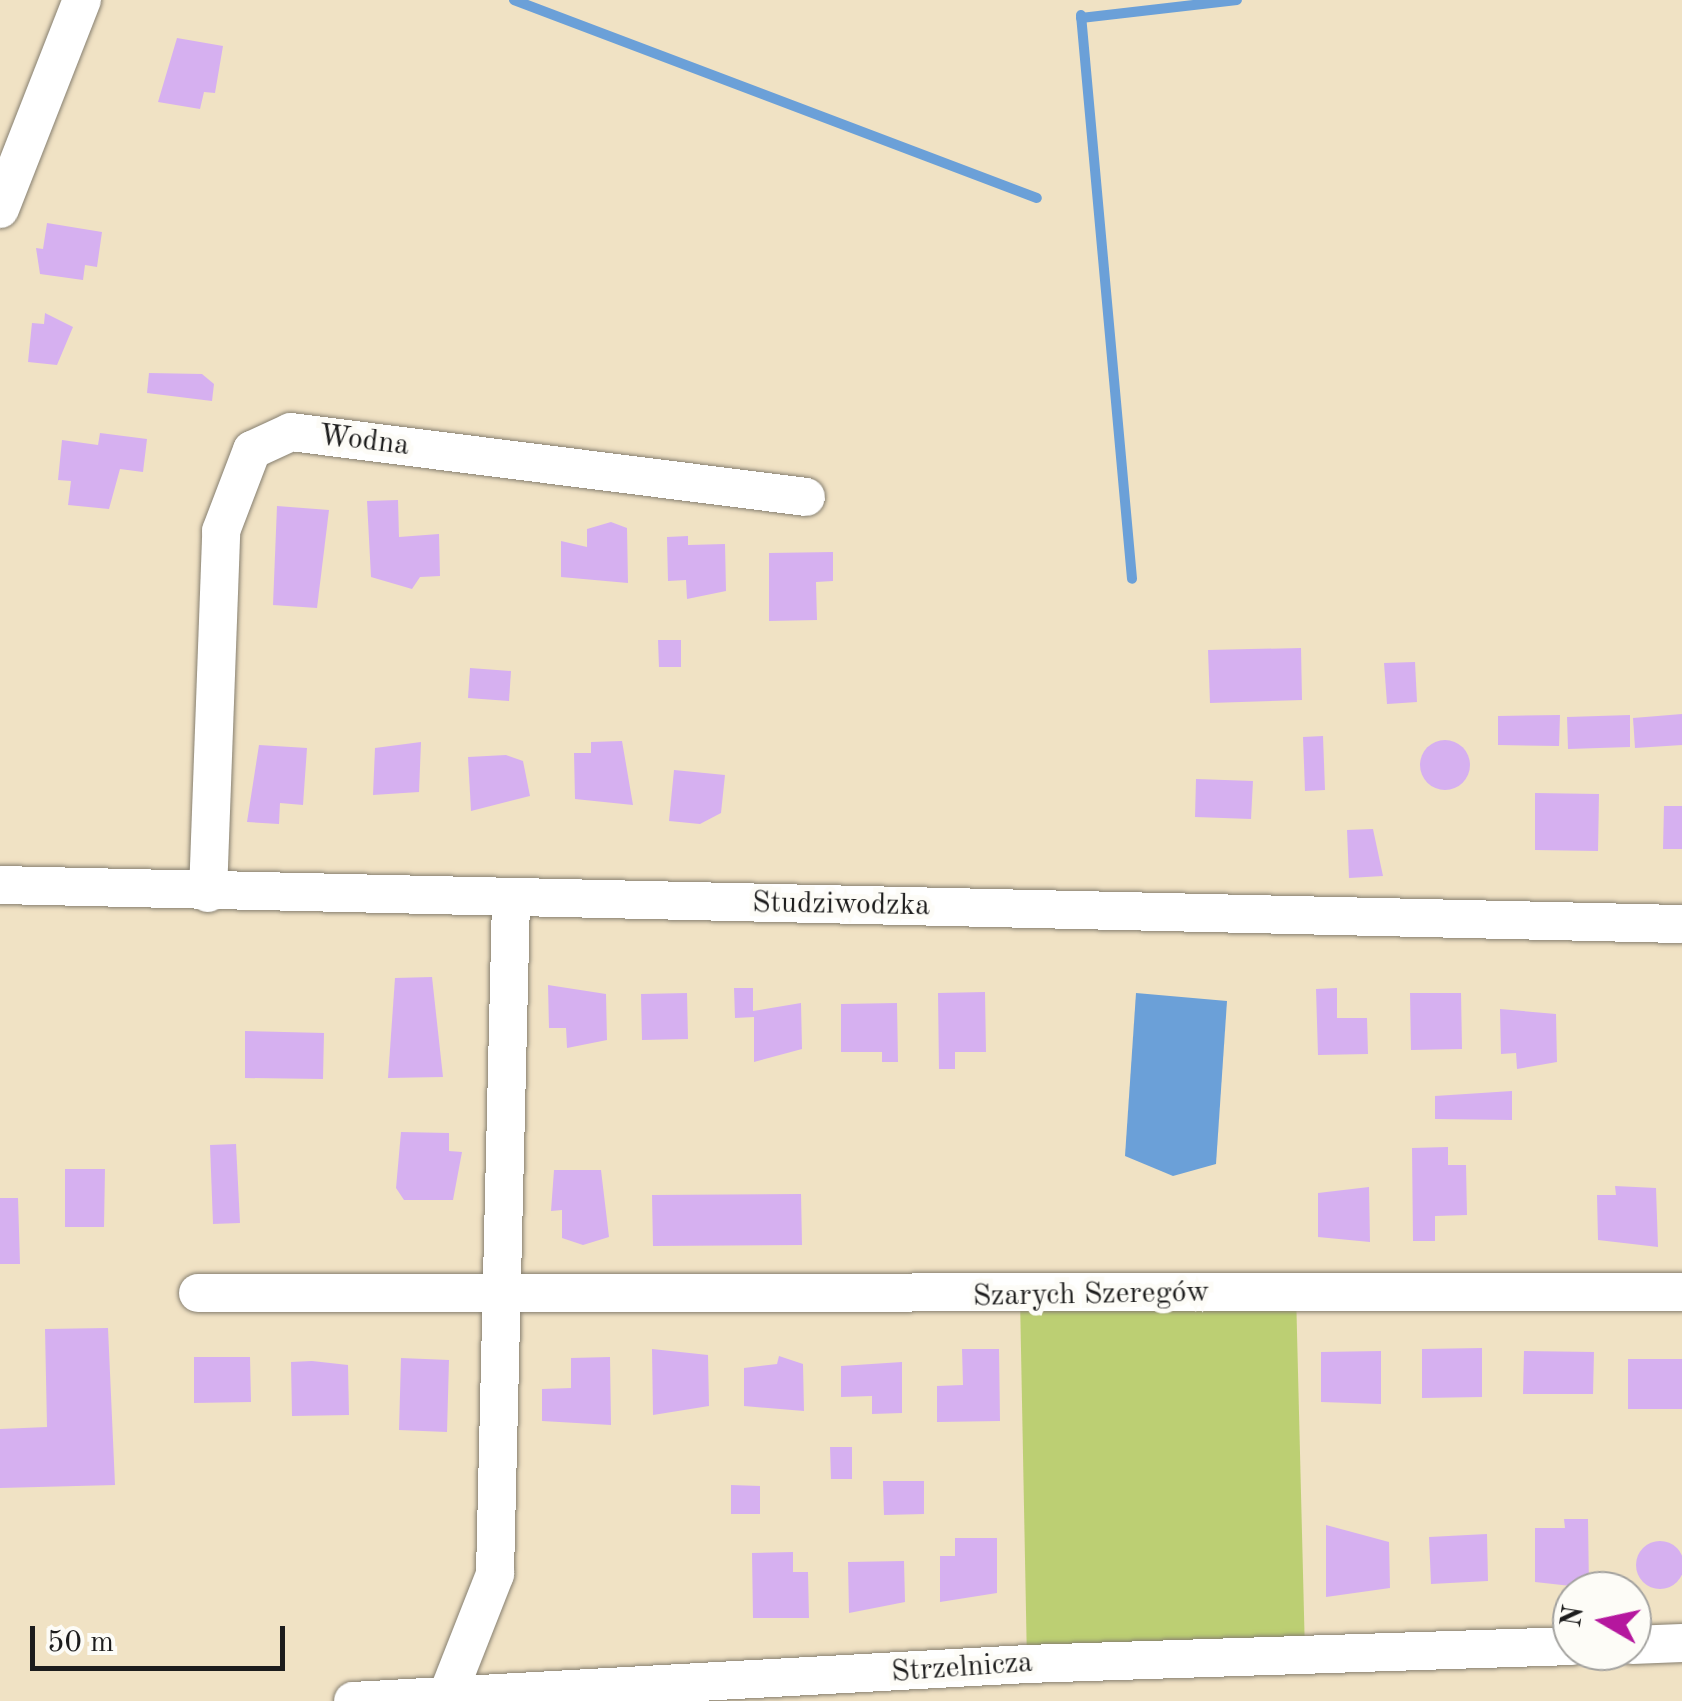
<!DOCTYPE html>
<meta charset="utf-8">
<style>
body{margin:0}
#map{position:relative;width:1682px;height:1701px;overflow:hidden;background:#f0e2c4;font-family:"Old Standard TT",serif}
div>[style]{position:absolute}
.green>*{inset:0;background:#bccf73}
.water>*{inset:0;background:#6ba0d8}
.stream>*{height:10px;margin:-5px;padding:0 5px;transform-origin:5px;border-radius:5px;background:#6ba0d8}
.building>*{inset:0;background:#d6b0f0}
.round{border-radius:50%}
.roads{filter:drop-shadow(0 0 2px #867f70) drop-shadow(0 0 2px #867f70)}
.minor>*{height:38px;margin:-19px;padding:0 19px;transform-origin:19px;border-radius:19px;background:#fff}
span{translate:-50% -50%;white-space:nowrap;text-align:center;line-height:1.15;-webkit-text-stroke:10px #fdfcf7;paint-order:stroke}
.street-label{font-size:30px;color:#1c1c1c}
.north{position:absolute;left:1552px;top:1571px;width:100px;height:100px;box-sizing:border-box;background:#fdfcf7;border:2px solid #a3a29f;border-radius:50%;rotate:279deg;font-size:28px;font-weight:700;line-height:40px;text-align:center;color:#1c1c1c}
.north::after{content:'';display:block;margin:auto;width:35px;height:45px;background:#b5179e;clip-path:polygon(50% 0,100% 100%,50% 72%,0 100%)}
.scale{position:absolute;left:30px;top:1626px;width:255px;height:45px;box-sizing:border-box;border:5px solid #1c1c1c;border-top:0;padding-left:12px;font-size:30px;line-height:35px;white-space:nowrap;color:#1c1c1c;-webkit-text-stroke:8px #fdfcf7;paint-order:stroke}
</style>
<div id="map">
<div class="green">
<div style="clip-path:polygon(1296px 1292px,1305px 1654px,1027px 1664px,1020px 1297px)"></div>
</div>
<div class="water">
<div style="clip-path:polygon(1136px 993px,1227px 1001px,1216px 1164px,1173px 1176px,1125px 1156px)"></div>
</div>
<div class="stream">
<div style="left:514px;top:0;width:559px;rotate:20.74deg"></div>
<div style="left:1081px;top:15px;width:566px;rotate:84.83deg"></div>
<div style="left:1081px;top:18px;width:157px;rotate:-6.6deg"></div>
</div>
<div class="building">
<div style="clip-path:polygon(177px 38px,223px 46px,215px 93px,204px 92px,200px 109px,158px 102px)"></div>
<div style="clip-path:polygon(47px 223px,102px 232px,97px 267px,85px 265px,83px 280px,40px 274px,36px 248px,43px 249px)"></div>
<div style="clip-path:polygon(45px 313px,73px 327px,57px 365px,28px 362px,32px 323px,44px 324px)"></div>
<div style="clip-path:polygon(149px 373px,202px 374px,214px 384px,212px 401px,147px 393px)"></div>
<div style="clip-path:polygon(100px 433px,147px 439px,143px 472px,120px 469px,109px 509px,68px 505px,71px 481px,58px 480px,62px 440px,98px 445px)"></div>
<div style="clip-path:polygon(398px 500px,399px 537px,439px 534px,440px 576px,420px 577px,412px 589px,371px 577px,367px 501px)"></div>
<div style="clip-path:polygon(277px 506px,329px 510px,317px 608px,273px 605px)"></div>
<div style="clip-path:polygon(611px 522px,627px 528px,628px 583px,561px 577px,561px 541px,587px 547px,587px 529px)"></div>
<div style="clip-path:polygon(688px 536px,688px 545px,725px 544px,726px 591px,687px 599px,686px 580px,668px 581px,667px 537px)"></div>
<div style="clip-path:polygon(833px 552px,833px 581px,816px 582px,817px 620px,769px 621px,769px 553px)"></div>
<div style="clip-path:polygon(658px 640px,681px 640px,681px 667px,659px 667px)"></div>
<div style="clip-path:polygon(1301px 648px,1302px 700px,1210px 703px,1208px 650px)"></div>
<div style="clip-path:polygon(1415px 662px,1417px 702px,1387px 704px,1384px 663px)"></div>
<div style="clip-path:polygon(470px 668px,511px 671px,509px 701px,468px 698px)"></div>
<div style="clip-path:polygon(1682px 714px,1682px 745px,1635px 748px,1633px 718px)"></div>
<div style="clip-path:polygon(1560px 715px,1559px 746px,1498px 745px,1498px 716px)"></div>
<div style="clip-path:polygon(1630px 715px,1630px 747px,1568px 749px,1567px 717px)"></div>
<div style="clip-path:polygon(1323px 736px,1325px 790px,1305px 791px,1303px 737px)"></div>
<div class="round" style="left:1420px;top:740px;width:50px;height:50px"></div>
<div style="clip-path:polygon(622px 741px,633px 805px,575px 799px,574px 753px,591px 753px,591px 742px)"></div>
<div style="clip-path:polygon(421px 742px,419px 792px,373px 795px,375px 748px)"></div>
<div style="clip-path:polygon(259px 745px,307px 748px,303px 805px,280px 803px,279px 824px,247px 822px)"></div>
<div style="clip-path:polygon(506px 755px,523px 761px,530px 796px,471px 811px,468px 757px)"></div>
<div style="clip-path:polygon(674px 770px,725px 775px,721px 813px,700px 824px,669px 821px)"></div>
<div style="clip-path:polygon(1196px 779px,1253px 781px,1251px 819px,1195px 817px)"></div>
<div style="clip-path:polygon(1535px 793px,1599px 794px,1598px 851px,1535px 850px)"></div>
<div style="clip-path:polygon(1664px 806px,1682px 806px,1682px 849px,1663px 849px)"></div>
<div style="clip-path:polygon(1373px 829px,1383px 876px,1349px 878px,1347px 830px)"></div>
<div style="clip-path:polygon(432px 977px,443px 1077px,388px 1078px,395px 978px)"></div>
<div style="clip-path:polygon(548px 985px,606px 994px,607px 1040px,567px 1048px,566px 1028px,549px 1028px)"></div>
<div style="clip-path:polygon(734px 988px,753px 988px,753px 1011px,801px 1003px,802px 1049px,754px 1062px,754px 1017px,735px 1018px)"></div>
<div style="clip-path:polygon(1337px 988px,1337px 1018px,1367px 1018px,1368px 1054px,1318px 1055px,1316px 989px)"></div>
<div style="clip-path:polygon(985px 992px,986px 1052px,955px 1052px,955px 1069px,939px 1069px,938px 993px)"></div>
<div style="clip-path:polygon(687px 993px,688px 1039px,642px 1040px,641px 994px)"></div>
<div style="clip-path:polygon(1410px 993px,1461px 993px,1462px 1049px,1411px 1050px)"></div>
<div style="clip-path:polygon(897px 1003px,898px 1062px,882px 1062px,882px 1052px,841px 1052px,841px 1004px)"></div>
<div style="clip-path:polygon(1500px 1009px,1556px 1014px,1557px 1062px,1517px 1069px,1516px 1053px,1501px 1054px)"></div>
<div style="clip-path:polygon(245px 1031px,324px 1033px,323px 1079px,245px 1078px)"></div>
<div style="clip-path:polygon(1512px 1091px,1512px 1120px,1435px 1119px,1435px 1096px)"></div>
<div style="clip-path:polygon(401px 1132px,449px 1133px,449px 1151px,462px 1152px,453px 1200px,404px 1200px,396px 1188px)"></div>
<div style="clip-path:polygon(236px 1144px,240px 1223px,213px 1224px,210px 1145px)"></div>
<div style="clip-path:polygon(1448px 1147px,1448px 1165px,1466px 1165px,1467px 1215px,1435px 1216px,1435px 1241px,1413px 1241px,1412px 1148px)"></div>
<div style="clip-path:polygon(65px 1169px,105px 1169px,104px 1227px,65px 1227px)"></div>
<div style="clip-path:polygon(554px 1170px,601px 1170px,609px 1237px,583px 1245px,562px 1238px,562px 1210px,551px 1211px)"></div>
<div style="clip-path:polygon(1615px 1186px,1656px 1188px,1658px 1247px,1598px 1240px,1597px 1195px,1616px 1195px)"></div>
<div style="clip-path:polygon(1369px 1187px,1370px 1242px,1318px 1237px,1318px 1193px)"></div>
<div style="clip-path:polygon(801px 1194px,802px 1245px,653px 1246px,652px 1195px)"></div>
<div style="clip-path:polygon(0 1198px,18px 1198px,20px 1264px,0 1264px)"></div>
<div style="clip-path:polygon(108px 1328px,115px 1485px,0 1488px,0 1429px,47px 1427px,45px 1329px)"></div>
<div style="clip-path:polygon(1482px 1348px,1482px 1397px,1422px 1398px,1422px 1349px)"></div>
<div style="clip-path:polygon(652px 1349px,708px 1355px,709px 1406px,653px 1415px)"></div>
<div style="clip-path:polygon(962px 1349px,999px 1349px,1000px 1421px,937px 1422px,937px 1386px,963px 1385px)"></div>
<div style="clip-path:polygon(1381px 1351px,1381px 1404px,1321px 1402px,1321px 1352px)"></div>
<div style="clip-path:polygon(1524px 1351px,1594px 1352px,1593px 1394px,1523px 1394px)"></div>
<div style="clip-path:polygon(779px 1356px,803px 1364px,804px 1411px,744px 1406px,744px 1368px,777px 1364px)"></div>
<div style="clip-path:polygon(194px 1357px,250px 1357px,251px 1402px,194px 1403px)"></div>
<div style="clip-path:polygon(610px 1357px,611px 1425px,542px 1421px,542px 1389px,571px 1388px,571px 1358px)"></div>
<div style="clip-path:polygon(401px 1358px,449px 1360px,447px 1432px,399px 1430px)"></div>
<div style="clip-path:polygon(1628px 1359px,1682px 1359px,1682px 1409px,1628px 1409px)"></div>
<div style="clip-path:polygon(312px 1361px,348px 1365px,349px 1415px,292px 1416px,291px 1362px)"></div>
<div style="clip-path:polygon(902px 1362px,902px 1413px,872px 1414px,872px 1396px,841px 1397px,841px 1366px)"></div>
<div style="clip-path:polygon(830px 1447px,852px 1447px,852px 1479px,831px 1479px)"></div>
<div style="clip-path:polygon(883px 1481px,924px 1481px,924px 1514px,884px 1515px)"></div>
<div style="clip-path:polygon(731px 1485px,760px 1486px,760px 1514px,731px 1514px)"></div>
<div style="clip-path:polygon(1564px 1519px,1588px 1519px,1589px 1588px,1535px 1582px,1535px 1528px,1565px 1528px)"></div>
<div style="clip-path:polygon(1326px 1525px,1389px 1542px,1390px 1588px,1326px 1597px)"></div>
<div style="clip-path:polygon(1487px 1534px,1488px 1581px,1431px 1584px,1429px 1537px)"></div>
<div style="clip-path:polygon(955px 1538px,997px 1538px,997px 1593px,940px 1602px,940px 1556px,955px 1556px)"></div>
<div class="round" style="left:1636px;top:1541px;width:48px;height:48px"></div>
<div style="clip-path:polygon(793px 1552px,793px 1572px,808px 1572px,809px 1618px,753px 1618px,752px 1553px)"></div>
<div style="clip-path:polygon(904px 1561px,905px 1602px,849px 1613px,848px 1562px)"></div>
</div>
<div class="roads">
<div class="minor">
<div style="left:0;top:209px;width:225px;rotate:-68.6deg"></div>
<div style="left:0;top:885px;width:1682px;rotate:1.33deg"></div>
<div style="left:208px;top:893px;width:362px;rotate:-87.9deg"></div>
<div style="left:221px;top:531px;width:87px;rotate:-69.1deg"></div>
<div style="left:252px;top:450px;width:43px;rotate:-24.8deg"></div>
<div style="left:291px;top:432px;width:519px;rotate:7.19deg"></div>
<div style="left:198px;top:1293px;width:1484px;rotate:-0.04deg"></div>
<div style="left:1632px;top:1645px;width:50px;rotate:-2.3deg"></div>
<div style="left:449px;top:1691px;width:126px;rotate:-68.5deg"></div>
<div style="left:495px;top:1574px;width:673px;rotate:-88.64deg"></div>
<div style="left:353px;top:1701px;width:675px;rotate:-3.14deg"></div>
<div style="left:1027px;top:1664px;width:545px;rotate:-1.89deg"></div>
</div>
</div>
<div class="street-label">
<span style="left:364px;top:441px;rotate:7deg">Wodna</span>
<span style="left:841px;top:905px;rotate:1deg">Studziwodzka</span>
<span style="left:1091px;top:1295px;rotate:-1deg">Szarych Szeregów</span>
<span style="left:962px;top:1668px;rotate:-4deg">Strzelnicza</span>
</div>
<div class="north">N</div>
<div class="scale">50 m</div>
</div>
